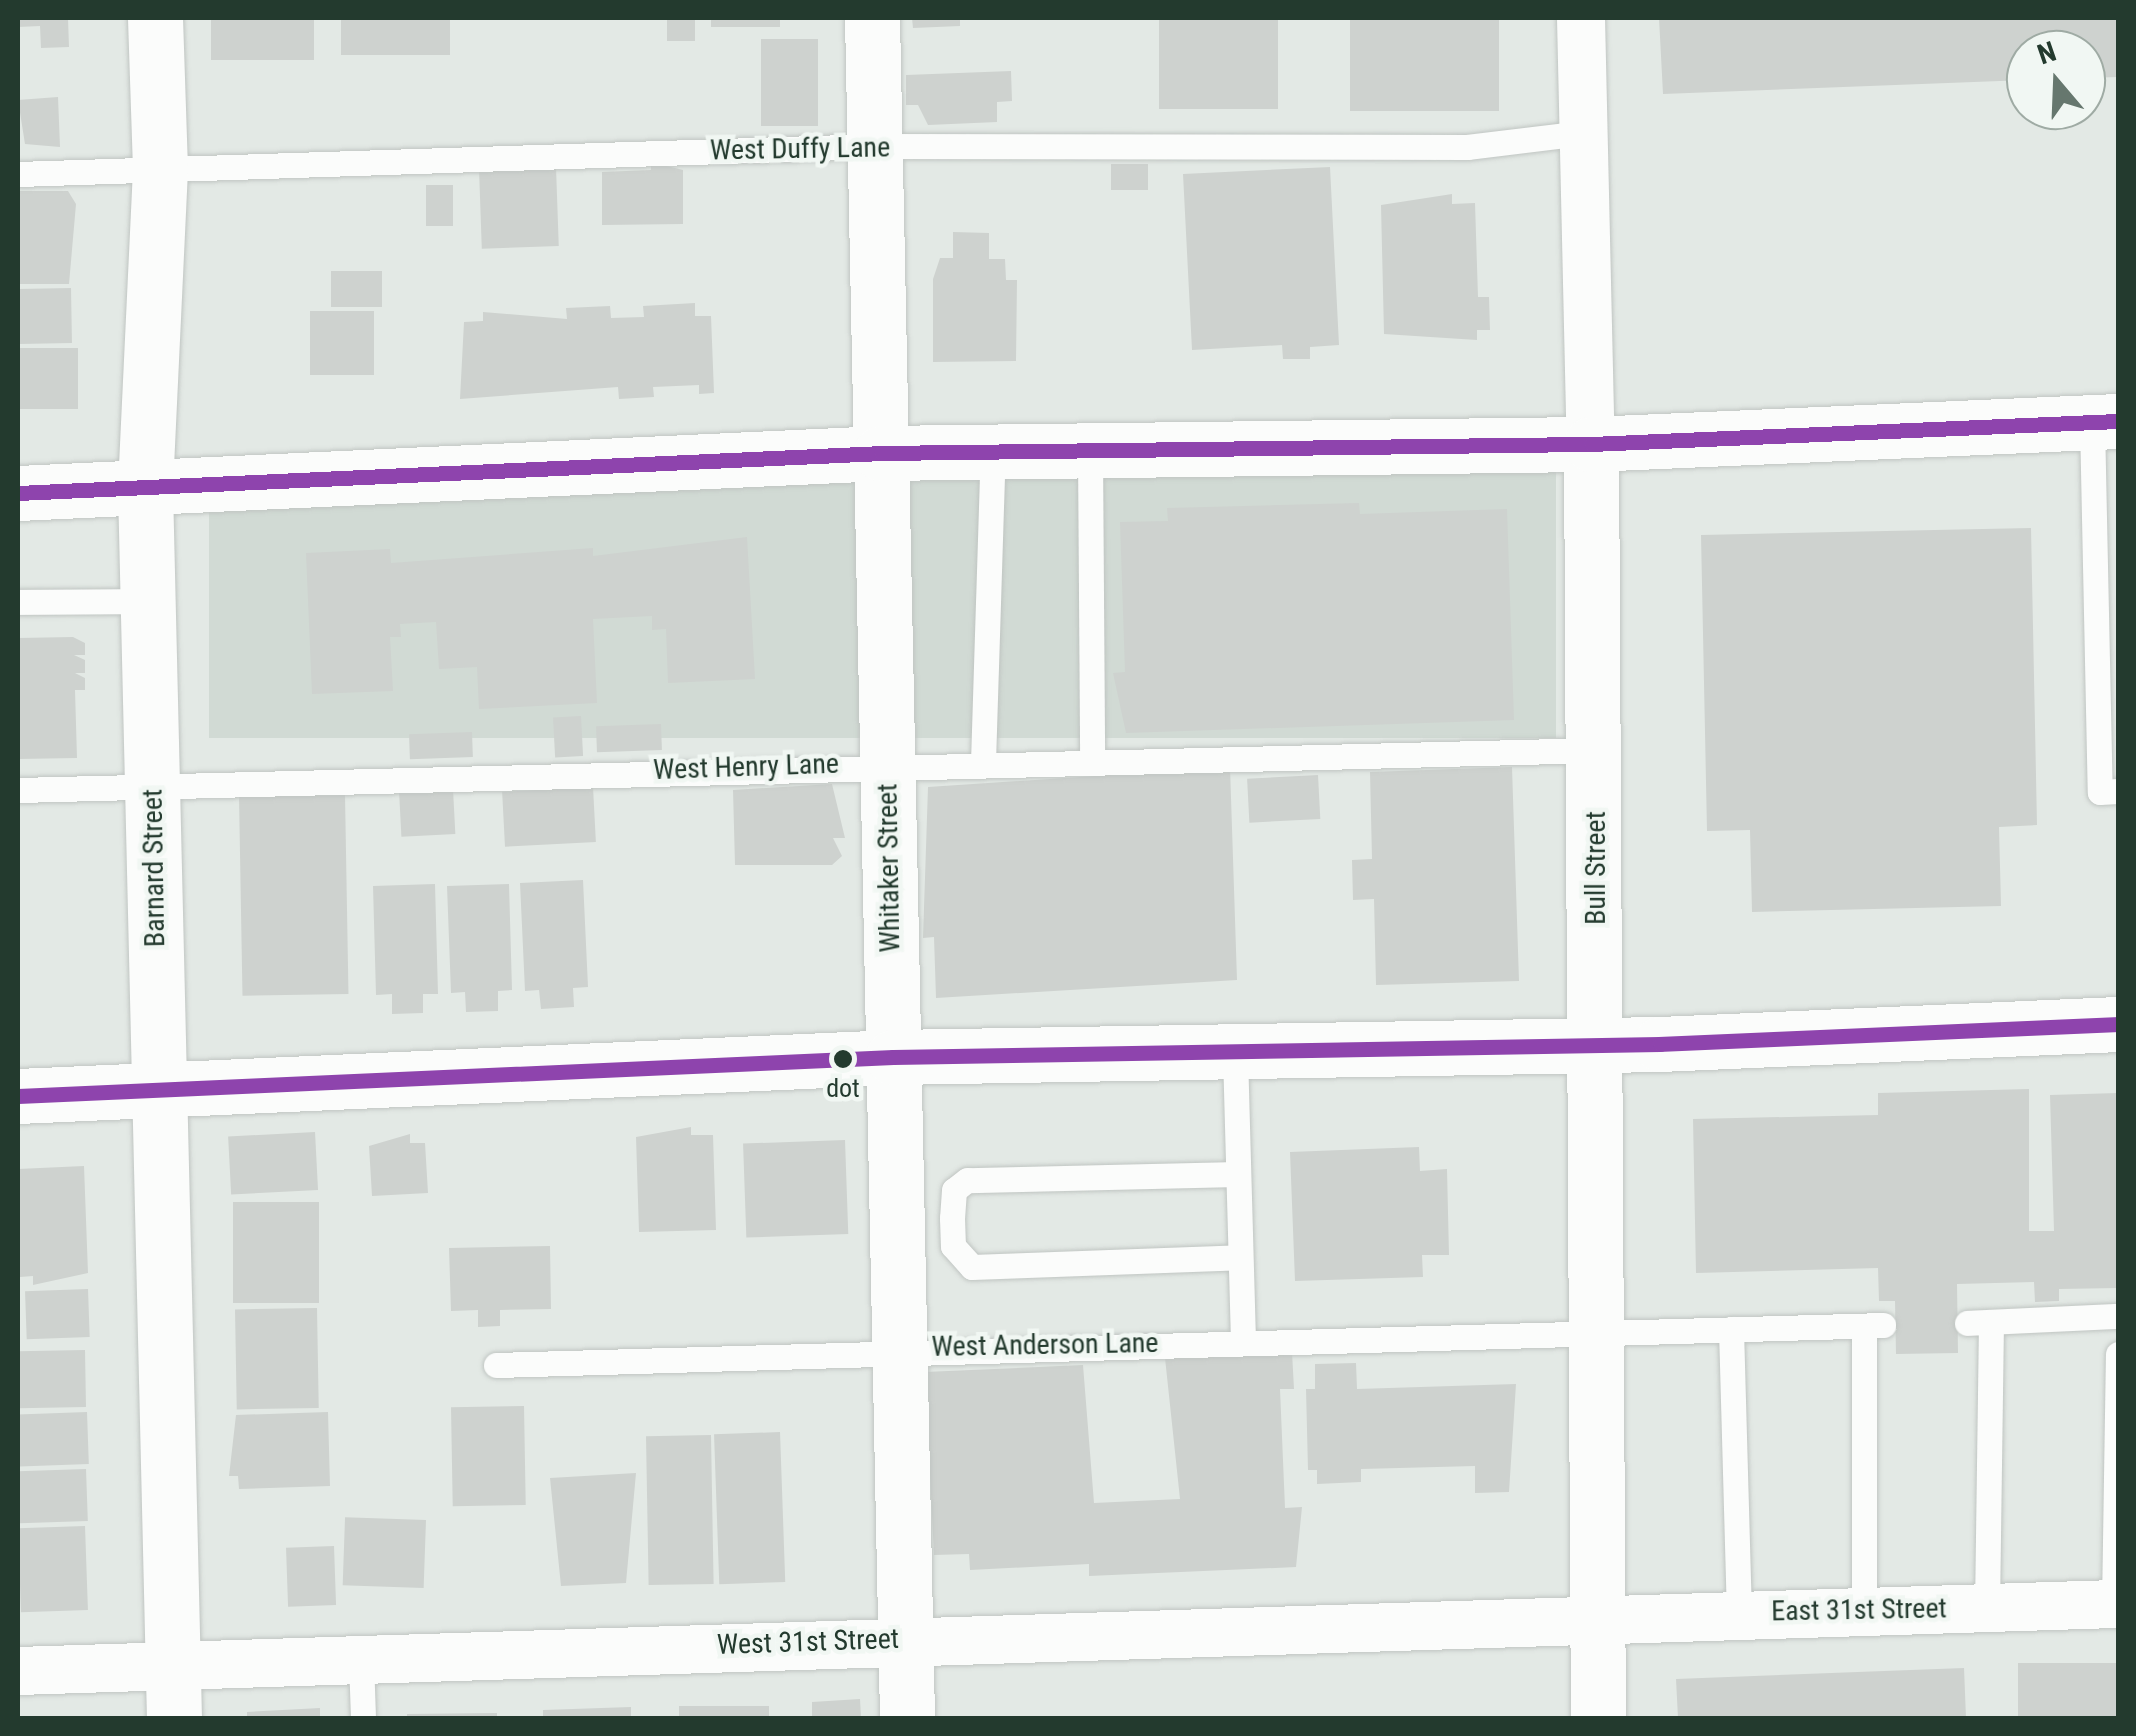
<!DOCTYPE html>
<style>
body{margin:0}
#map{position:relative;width:2136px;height:1736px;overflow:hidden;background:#e3e9e5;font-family:"Roboto Condensed",sans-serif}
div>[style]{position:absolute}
.built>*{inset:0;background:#d1dad4;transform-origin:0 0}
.building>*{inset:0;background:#ced2cf;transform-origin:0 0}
.roads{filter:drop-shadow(0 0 2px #c0c5c2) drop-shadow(0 0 2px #c0c5c2)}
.lane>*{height:25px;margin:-12.5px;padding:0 12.5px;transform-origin:12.5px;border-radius:12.5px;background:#fbfcfb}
.street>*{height:48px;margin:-24px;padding:0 24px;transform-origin:24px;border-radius:24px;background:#fbfcfb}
.secondary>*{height:55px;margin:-27.5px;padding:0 27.5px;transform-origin:27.5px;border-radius:27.5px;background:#fbfcfb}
.bus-1>*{height:15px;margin:-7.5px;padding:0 7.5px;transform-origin:7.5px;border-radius:7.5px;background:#8e44ad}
.dots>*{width:28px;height:28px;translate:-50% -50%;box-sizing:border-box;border:5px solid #f1f7f3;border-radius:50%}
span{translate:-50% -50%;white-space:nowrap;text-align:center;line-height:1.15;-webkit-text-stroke:9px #f1f7f3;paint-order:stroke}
.bus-label{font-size:26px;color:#233a2e}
.street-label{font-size:28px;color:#233a2e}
.frame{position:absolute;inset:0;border:20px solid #233a2e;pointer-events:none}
.north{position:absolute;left:2006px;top:30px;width:100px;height:100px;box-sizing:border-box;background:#f1f7f3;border:2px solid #9faba4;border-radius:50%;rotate:341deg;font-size:28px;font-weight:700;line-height:40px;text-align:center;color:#233a2e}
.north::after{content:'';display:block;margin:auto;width:35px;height:45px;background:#66776e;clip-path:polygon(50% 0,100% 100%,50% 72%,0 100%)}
</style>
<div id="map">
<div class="built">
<div style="left:1556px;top:470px;width:268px;height:1347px;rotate:90deg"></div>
</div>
<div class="building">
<div style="clip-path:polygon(18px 18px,68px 18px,69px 47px,41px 48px,40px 26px,18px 27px)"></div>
<div style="left:211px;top:18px;width:103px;height:42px"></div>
<div style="left:341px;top:18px;width:109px;height:37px"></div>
<div style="left:667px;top:18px;width:28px;height:23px"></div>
<div style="left:711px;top:18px;width:69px;height:9px"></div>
<div style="clip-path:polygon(912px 18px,960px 18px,960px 26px,913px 28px)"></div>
<div style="left:1159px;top:18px;width:119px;height:91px"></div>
<div style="left:1350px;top:18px;width:149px;height:93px"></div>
<div style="clip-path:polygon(1659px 18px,2118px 18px,2118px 77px,2086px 78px,2086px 50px,2026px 50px,2026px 80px,1663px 94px)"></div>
<div style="left:761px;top:39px;width:57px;height:87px"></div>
<div style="clip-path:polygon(1011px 71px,1012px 101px,997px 102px,997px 122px,928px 125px,918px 105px,906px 105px,906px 75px)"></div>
<div style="clip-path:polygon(58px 97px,60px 147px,25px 144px,18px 100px)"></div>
<div style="clip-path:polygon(651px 162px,683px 170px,683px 224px,602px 225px,602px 172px,651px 170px)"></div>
<div style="left:1111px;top:164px;width:37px;height:26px"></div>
<div style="left:556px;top:167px;width:79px;height:77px;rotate:88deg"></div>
<div style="clip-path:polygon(1330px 167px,1339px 345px,1310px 347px,1310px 359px,1283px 359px,1282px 345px,1192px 350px,1183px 174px)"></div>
<div style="left:426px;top:185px;width:27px;height:41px"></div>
<div style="clip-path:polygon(18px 191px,68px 191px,76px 204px,69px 284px,18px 284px)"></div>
<div style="clip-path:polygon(1452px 194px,1452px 204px,1475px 203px,1478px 297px,1489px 297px,1490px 330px,1477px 330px,1477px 340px,1384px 334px,1381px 205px)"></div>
<div style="clip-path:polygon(953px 232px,989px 233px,989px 259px,1005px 259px,1006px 280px,1017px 280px,1016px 361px,933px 362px,933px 279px,940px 258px,953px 258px)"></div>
<div style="left:331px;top:271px;width:51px;height:36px"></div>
<div style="left:71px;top:288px;width:55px;height:53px;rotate:89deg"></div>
<div style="clip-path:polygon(695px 303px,695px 316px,711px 316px,714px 393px,699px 394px,699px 385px,653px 387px,654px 397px,619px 399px,618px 387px,460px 399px,464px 322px,483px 321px,483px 312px,567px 319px,566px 308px,610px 306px,611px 318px,644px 317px,643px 306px)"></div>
<div style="left:310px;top:311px;width:64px;height:64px"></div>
<div style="left:78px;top:348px;width:61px;height:60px;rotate:90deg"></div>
<div style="clip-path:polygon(1359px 503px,1360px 514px,1507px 509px,1514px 720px,1126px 733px,1113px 673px,1125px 672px,1120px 522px,1168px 521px,1167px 508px)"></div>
<div style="clip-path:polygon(2031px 528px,2037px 825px,1999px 827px,2001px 906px,1752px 912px,1750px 830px,1707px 831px,1701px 535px)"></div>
<div style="clip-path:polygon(747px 537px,755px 679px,668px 683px,666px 629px,652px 630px,652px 616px,593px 619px,597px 703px,479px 709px,477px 667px,439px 669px,436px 622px,400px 624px,401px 637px,390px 637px,393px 691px,312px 694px,306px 553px,390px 549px,391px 563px,593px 548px,593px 556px)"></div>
<div style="clip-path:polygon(73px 637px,85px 643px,85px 655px,74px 655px,85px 660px,85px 673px,75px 673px,85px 678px,85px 690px,75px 690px,77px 758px,18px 759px,18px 638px)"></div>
<div style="left:581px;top:716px;width:40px;height:28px;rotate:87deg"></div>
<div style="left:661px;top:724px;width:26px;height:65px;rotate:88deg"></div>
<div style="left:472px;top:732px;width:25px;height:63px;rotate:88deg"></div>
<div style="clip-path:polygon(1230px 767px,1237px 980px,936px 998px,934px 937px,923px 938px,928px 787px)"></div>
<div style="clip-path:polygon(1512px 767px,1519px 981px,1376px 985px,1374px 899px,1353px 900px,1352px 860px,1372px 859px,1370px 772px)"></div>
<div style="left:1318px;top:775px;width:44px;height:71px;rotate:87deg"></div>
<div style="clip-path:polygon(832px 784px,845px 838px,833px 838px,842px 856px,832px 865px,735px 865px,733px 790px)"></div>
<div style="left:593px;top:787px;width:55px;height:91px;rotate:87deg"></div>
<div style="left:453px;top:789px;width:45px;height:54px;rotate:87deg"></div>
<div style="left:345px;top:795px;width:199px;height:106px;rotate:89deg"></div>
<div style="clip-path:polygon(583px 880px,588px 987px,573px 988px,574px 1007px,541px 1009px,539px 990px,525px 991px,520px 883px)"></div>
<div style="clip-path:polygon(435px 884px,438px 994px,423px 994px,423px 1013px,392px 1014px,392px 994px,376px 995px,373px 886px)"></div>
<div style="clip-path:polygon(509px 884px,512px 990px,498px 991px,498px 1011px,466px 1012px,465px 992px,451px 993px,447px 886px)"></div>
<div style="clip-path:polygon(2029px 1089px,2029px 1231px,2054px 1231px,2050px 1095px,2118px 1093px,2118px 1288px,2059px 1289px,2059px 1301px,2035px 1302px,2034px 1282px,1957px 1284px,1958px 1353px,1896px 1354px,1895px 1301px,1879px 1301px,1878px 1268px,1696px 1273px,1693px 1119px,1878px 1115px,1878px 1093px)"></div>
<div style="clip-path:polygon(691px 1127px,691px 1135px,713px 1135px,716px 1230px,639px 1232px,636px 1137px)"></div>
<div style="left:315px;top:1132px;width:58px;height:87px;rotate:87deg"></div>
<div style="clip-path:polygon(410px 1134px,410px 1143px,425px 1143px,428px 1193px,372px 1196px,369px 1146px)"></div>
<div style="left:845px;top:1140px;width:94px;height:102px;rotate:88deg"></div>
<div style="clip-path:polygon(1419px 1147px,1420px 1171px,1447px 1169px,1449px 1255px,1422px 1255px,1423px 1277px,1295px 1281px,1290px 1152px)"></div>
<div style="clip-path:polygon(84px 1166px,88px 1273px,33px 1285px,33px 1276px,20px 1277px,18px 1169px)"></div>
<div style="left:233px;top:1202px;width:86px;height:101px"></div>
<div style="clip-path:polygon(550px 1246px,551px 1309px,500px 1310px,500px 1326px,478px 1327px,478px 1310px,451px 1311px,449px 1248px)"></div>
<div style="left:88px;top:1289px;width:48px;height:63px;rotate:88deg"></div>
<div style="left:317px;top:1308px;width:100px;height:82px;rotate:89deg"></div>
<div style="left:85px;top:1350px;width:57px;height:67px;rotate:89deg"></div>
<div style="clip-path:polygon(1292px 1352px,1294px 1389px,1280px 1389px,1285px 1508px,1302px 1507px,1296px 1567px,1089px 1576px,1089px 1564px,970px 1570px,969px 1554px,934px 1555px,925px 1372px,1083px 1365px,1094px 1503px,1180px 1499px,1165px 1358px)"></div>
<div style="clip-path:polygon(1356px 1363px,1357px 1389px,1516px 1384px,1509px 1492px,1475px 1493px,1475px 1466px,1361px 1469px,1361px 1482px,1317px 1484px,1317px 1470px,1308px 1470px,1306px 1389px,1315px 1389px,1315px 1364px)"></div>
<div style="left:524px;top:1406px;width:99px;height:73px;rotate:89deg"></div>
<div style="left:87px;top:1412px;width:52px;height:69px;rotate:88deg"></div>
<div style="clip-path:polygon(328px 1412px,330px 1486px,239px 1489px,238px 1476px,229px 1476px,236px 1415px)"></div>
<div style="left:780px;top:1432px;width:150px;height:66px;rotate:88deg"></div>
<div style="left:711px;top:1435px;width:149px;height:65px;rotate:89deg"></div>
<div style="left:86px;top:1469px;width:52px;height:68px;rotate:88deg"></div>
<div style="clip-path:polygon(636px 1473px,626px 1583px,561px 1586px,550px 1478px)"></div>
<div style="left:426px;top:1520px;width:68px;height:81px;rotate:92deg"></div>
<div style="left:85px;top:1526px;width:84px;height:67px;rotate:88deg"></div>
<div style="left:334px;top:1546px;width:59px;height:48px;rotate:88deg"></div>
<div style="left:2118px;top:1663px;width:55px;height:100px;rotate:90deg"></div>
<div style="clip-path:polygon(1964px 1668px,1966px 1718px,1678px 1718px,1676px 1679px)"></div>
<div style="clip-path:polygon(860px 1699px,861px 1718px,812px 1718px,812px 1702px)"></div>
<div style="left:769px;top:1706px;width:12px;height:90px;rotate:90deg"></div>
<div style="clip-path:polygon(631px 1707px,631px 1718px,543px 1718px,543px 1710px)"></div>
<div style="clip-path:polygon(320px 1708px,320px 1718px,247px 1718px,247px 1712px)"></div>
<div style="clip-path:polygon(497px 1713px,497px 1718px,407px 1718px,407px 1714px)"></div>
</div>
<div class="roads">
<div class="lane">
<div style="left:18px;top:174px;width:856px;rotate:-1.87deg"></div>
<div style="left:874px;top:146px;width:593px;rotate:0.1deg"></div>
<div style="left:1467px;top:147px;width:117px;rotate:-6.9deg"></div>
<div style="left:2092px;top:422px;width:370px;rotate:88.8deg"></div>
<div style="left:2100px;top:792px;width:18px;rotate:-3deg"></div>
<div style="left:1090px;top:451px;width:309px;rotate:89.6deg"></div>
<div style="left:18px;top:602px;width:130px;rotate:-0.4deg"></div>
<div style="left:983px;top:762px;width:310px;rotate:-88.2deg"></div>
<div style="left:18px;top:790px;width:1578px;rotate:-1.45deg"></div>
<div style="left:1235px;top:1054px;width:286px;rotate:88.4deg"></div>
<div style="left:1238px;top:1174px;width:271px;rotate:178.7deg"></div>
<div style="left:967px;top:1180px;width:16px;rotate:142deg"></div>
<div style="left:954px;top:1190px;width:28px;rotate:94deg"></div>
<div style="left:952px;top:1218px;width:28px;rotate:88deg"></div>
<div style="left:953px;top:1246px;width:28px;rotate:48deg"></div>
<div style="left:972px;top:1267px;width:268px;rotate:-2.1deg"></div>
<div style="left:1967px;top:1323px;width:151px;rotate:-2.7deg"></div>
<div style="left:1731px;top:1329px;width:283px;rotate:88.4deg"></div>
<div style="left:496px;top:1365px;width:1388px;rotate:-1.65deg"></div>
<div style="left:2114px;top:1605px;width:251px;rotate:-89.1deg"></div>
<div style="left:1987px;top:1608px;width:286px;rotate:-89.2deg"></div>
<div style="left:1864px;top:1609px;width:283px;rotate:-90deg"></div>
<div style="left:361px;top:1660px;width:58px;rotate:88deg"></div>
</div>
<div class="street">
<div style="left:1581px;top:18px;width:426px;rotate:88.7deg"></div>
<div style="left:18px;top:1671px;width:2101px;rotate:-1.83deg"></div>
</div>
<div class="secondary">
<div style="left:155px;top:18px;width:151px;rotate:88.1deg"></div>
<div style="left:160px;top:169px;width:319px;rotate:92.7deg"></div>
<div style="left:145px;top:488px;width:1230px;rotate:88.65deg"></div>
<div style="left:872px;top:18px;width:1700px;rotate:88.82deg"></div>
<div style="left:1591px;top:444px;width:1274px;rotate:89.69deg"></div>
<div style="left:18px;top:493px;width:864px;rotate:-2.65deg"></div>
<div style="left:881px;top:453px;width:710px;rotate:-0.73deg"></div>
<div style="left:1591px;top:444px;width:528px;rotate:-2.5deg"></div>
<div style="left:18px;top:1096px;width:876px;rotate:-2.55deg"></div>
<div style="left:893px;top:1057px;width:767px;rotate:-0.97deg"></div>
<div style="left:1660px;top:1044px;width:458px;rotate:-2.5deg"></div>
</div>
</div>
<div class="bus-1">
<div style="left:18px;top:493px;width:864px;rotate:-2.65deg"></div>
<div style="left:881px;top:453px;width:710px;rotate:-0.73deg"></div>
<div style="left:1591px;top:444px;width:528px;rotate:-2.5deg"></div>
<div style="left:18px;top:1096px;width:876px;rotate:-2.55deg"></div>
<div style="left:893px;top:1057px;width:767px;rotate:-0.97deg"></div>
<div style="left:1660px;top:1044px;width:458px;rotate:-2.5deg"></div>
</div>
<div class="dots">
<div style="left:843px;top:1059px;background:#233a2e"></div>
</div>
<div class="bus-label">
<span style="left:843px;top:1089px">dot</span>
</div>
<div class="street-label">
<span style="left:800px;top:149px;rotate:-1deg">West Duffy Lane</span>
<span style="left:746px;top:767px;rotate:-2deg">West Henry Lane</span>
<span style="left:154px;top:868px;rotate:-91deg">Barnard Street</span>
<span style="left:889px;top:868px;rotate:-91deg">Whitaker Street</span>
<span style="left:1596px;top:868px;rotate:-90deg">Bull Street</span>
<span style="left:1045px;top:1345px;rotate:-1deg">West Anderson Lane</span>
<span style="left:1859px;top:1610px;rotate:-1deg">East 31st Street</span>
<span style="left:808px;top:1642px;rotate:-2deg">West 31st Street</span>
</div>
<div class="frame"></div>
<div class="north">N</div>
</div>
